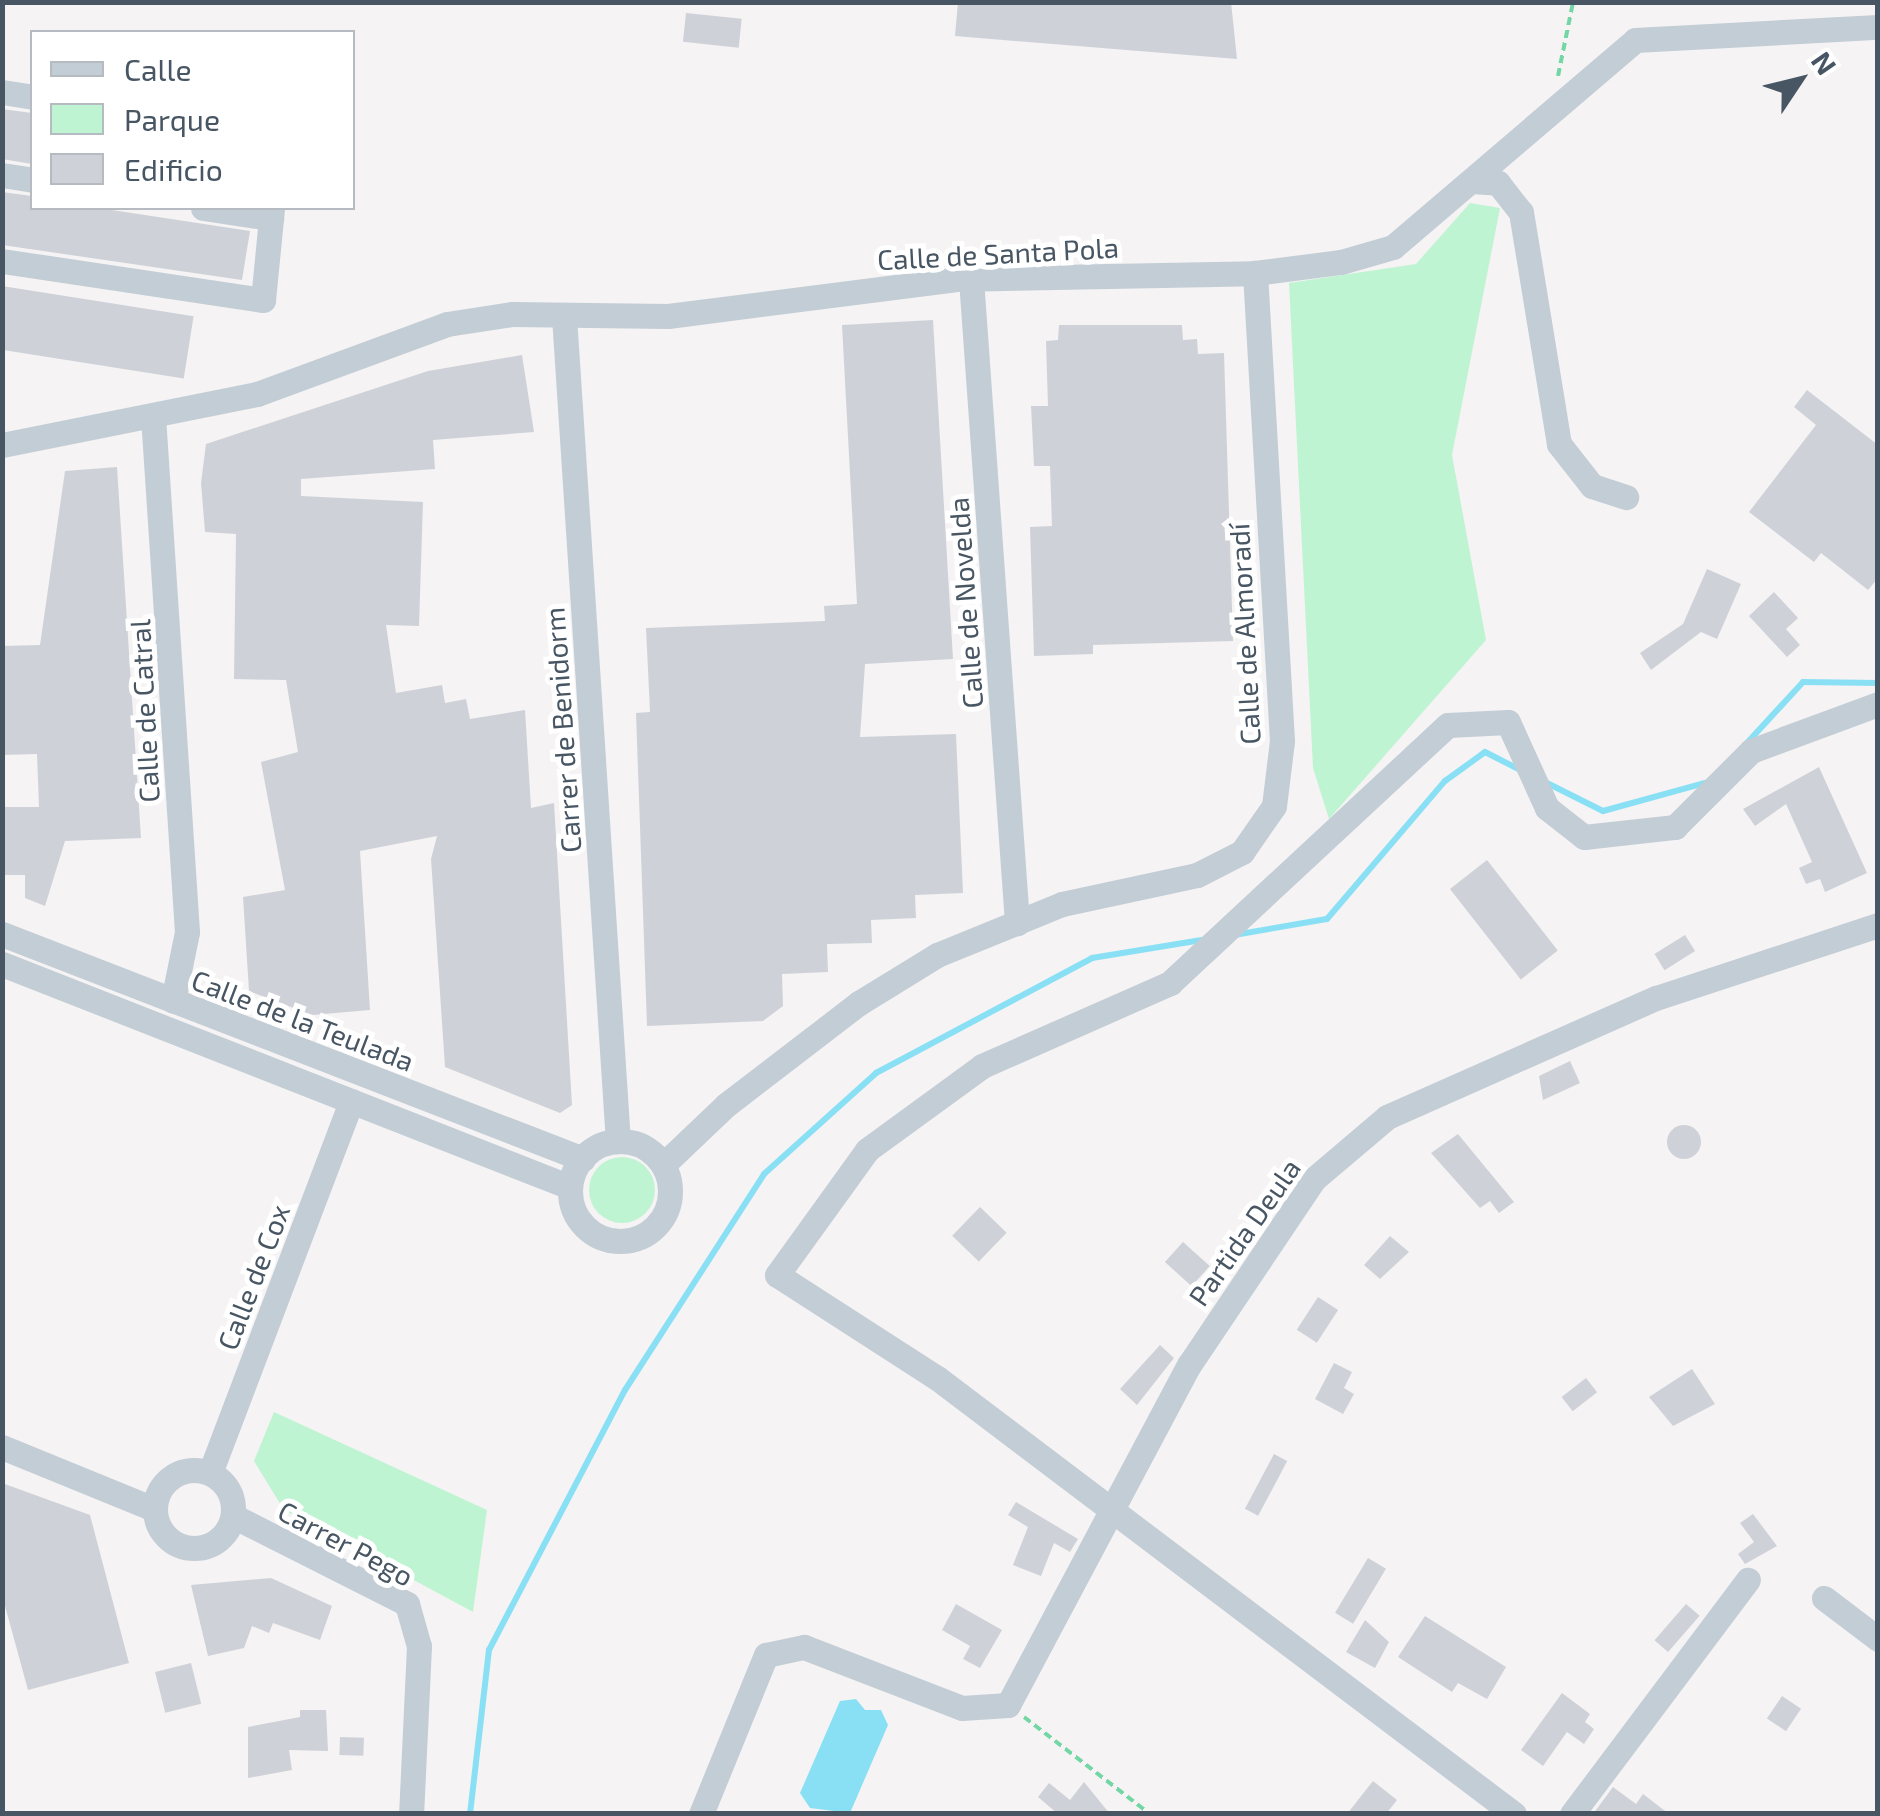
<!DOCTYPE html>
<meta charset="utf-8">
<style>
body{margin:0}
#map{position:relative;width:1880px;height:1816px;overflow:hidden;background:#f5f3f3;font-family:"Exo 2",sans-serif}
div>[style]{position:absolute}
.green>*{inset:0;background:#bff4d3}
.round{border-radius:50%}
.water>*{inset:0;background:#89e0f5}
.stream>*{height:6px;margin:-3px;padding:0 3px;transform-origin:3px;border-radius:3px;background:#89e0f5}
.building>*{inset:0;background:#ced2d8;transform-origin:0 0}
.path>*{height:4px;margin-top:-2px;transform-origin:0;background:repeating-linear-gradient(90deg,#73d7a5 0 8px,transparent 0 13px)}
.minor>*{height:25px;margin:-12.5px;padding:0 12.5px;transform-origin:12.5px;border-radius:12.5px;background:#c3cdd5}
.minor>.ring{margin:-12.5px;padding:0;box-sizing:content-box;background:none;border:25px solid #c3cdd5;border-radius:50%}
span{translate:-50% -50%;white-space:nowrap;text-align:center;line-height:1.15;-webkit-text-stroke:10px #fff;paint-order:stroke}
.street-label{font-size:28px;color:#485663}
.frame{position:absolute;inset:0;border:5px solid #485663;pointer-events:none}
.legend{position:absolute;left:30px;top:30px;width:325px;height:180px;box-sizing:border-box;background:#fff;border:2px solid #b6bbc1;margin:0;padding:12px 18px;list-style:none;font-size:30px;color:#485663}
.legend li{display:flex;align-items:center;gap:20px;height:50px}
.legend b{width:50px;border:2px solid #b6bbc1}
.north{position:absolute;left:1750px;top:30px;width:100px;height:100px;-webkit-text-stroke:8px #fff;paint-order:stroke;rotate:55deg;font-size:28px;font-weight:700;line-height:40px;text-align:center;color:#485663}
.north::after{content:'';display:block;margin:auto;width:35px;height:45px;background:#485663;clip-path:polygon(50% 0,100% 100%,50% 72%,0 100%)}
</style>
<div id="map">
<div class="green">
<div style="clip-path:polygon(1470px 203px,1500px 208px,1452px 455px,1486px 640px,1329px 819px,1313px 768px,1289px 283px,1416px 264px)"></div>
<div class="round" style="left:589px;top:1157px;width:66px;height:66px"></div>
<div style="clip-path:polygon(274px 1412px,487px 1510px,473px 1612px,284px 1510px,254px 1461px)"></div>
</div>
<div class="water">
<div style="clip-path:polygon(856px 1699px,865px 1710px,881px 1710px,888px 1725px,850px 1813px,810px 1808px,800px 1793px,840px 1701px)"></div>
</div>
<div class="stream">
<div style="left:1746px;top:744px;width:84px;rotate:-47.4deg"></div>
<div style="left:1803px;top:682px;width:75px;rotate:0.8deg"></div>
<div style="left:1543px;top:781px;width:67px;rotate:26.6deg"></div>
<div style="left:1603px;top:811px;width:106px;rotate:-15.4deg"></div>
<div style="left:1234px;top:935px;width:94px;rotate:-9.8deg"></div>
<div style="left:1327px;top:919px;width:182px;rotate:-49.5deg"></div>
<div style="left:1445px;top:781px;width:49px;rotate:-35.9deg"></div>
<div style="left:1485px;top:752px;width:37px;rotate:27deg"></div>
<div style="left:470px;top:1814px;width:165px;rotate:-83.4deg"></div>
<div style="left:489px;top:1650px;width:293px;rotate:-62.4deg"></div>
<div style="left:625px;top:1390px;width:257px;rotate:-57.2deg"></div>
<div style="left:764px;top:1174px;width:151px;rotate:-42deg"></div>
<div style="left:876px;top:1073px;width:245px;rotate:-28deg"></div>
<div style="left:1092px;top:958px;width:111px;rotate:-9.3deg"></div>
</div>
<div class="building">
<div style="clip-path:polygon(958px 2px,1231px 2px,1237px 59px,955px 36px)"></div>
<div style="left:686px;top:13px;width:56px;height:29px;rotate:6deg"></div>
<div style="clip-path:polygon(2px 109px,32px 113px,32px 164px,2px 159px)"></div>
<div style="clip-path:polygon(2px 192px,32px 196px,32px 208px,99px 208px,250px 231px,242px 280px,2px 245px)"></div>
<div style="left:2px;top:286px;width:194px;height:63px;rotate:9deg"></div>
<div style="clip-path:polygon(933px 320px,953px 659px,865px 664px,860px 737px,956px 734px,963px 893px,915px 895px,916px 918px,871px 920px,872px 943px,827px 944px,828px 972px,782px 974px,783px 1006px,763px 1021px,647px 1026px,636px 713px,650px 712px,646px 628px,825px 621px,824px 606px,857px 604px,842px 325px)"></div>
<div style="clip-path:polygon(1059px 325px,1182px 325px,1183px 340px,1197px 339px,1198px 354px,1224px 353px,1233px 641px,1093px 645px,1093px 654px,1034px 656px,1030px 527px,1052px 526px,1050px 466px,1034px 466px,1031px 406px,1048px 406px,1046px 341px,1058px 340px)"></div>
<div style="clip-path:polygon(522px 355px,534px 432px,433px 440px,435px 469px,301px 479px,301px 496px,423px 502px,419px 626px,386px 625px,396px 693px,442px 685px,445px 703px,466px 699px,470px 719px,525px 710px,531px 808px,554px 803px,572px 1105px,560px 1113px,445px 1067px,431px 859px,437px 836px,360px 851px,370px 1010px,312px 1015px,249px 991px,243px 897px,285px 890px,261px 762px,298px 752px,286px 680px,234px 679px,236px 534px,205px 532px,201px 483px,206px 444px,428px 371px)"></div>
<div style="clip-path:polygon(1807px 390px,1878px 445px,1878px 578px,1868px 590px,1821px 553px,1814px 562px,1749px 512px,1816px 425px,1794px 407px)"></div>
<div style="clip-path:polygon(117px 467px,141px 838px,65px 841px,45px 906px,25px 898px,25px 875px,2px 875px,2px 807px,39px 807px,37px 754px,2px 755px,2px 646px,40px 645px,65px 471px)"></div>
<div style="clip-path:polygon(1707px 569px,1741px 584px,1717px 639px,1701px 632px,1651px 670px,1640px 653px,1683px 624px)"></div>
<div style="clip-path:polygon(1774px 592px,1798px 618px,1786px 629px,1800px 645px,1787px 657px,1749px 616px)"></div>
<div style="clip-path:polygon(1819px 767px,1867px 873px,1825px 892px,1820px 879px,1806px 884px,1799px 868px,1812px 862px,1786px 804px,1755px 826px,1743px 809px)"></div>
<div style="left:1487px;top:860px;width:115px;height:47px;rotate:52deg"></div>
<div style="left:1685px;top:935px;width:19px;height:36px;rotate:58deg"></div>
<div style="clip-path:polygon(1570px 1061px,1580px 1083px,1543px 1100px,1539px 1076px)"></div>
<div class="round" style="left:1667px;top:1125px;width:34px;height:34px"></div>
<div style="clip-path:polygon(1458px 1134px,1514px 1202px,1499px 1213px,1490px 1201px,1480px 1208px,1431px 1153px)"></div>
<div style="left:980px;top:1207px;width:37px;height:40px;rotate:44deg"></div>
<div style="clip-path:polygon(1390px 1236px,1409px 1252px,1380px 1279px,1364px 1265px)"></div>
<div style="left:1183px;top:1242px;width:36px;height:27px;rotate:42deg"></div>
<div style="left:1318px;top:1297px;width:24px;height:39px;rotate:33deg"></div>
<div style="clip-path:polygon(1160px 1345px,1174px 1358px,1137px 1405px,1120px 1389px)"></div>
<div style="clip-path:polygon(1334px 1363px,1352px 1372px,1344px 1388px,1354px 1394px,1343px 1414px,1315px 1399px)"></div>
<div style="clip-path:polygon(1692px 1369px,1715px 1404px,1673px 1426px,1649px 1397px)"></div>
<div style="left:1586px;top:1378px;width:18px;height:31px;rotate:52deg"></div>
<div style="left:1274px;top:1454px;width:15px;height:62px;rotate:28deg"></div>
<div style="clip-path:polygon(2px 1483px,90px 1515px,129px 1663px,28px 1690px,2px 1595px)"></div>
<div style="clip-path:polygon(1016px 1502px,1078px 1539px,1070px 1552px,1054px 1543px,1041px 1576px,1013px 1565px,1028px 1527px,1008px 1515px)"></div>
<div style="clip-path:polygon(1753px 1514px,1777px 1546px,1745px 1564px,1738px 1554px,1754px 1542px,1740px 1523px)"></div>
<div style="left:1368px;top:1558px;width:21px;height:64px;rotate:31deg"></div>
<div style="clip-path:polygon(271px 1578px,332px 1606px,320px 1640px,273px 1623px,269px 1633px,252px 1626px,244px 1648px,208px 1656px,191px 1585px)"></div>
<div style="clip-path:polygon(956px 1604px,1002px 1630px,980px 1668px,963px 1659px,970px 1646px,942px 1630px)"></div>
<div style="left:1686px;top:1604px;width:18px;height:48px;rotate:41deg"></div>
<div style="clip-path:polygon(1425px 1616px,1506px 1667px,1487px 1699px,1458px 1683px,1452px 1692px,1398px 1657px)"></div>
<div style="clip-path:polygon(1365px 1620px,1389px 1642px,1375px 1668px,1346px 1652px)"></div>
<div style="left:191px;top:1663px;width:42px;height:37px;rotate:76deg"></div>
<div style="clip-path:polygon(1562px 1693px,1590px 1714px,1585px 1722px,1594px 1729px,1584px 1744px,1567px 1732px,1543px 1766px,1521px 1750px)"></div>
<div style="left:1782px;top:1696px;width:23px;height:27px;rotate:34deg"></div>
<div style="clip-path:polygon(300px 1710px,326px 1710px,328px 1751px,289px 1750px,292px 1770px,248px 1778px,248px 1727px,300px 1717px)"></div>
<div style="left:340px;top:1737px;width:24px;height:18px;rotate:2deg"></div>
<div style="clip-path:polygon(1373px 1781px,1397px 1800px,1386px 1814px,1347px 1814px)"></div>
<div style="clip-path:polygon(1084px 1782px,1110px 1814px,1058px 1814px,1038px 1797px,1049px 1783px,1070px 1800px)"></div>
<div style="clip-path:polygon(1613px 1787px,1636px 1804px,1643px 1794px,1669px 1814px,1593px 1814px)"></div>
</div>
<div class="path">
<div style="left:1558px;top:76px;width:76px;rotate:-78.5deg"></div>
<div style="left:1024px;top:1717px;width:159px;rotate:37.6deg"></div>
</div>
<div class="minor">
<div style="left:2px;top:92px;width:30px;rotate:9deg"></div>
<div style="left:2px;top:175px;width:30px;rotate:9deg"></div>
<div style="left:1472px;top:181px;width:26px;rotate:4deg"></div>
<div style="left:1498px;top:183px;width:37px;rotate:52deg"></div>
<div style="left:1521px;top:212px;width:235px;rotate:80.7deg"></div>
<div style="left:1559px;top:444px;width:53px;rotate:51.8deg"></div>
<div style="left:1592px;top:486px;width:36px;rotate:18deg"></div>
<div style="left:203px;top:208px;width:69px;rotate:8.4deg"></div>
<div style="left:2px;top:261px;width:264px;rotate:8.5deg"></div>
<div style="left:263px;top:300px;width:92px;rotate:-84.4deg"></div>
<div style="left:971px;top:279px;width:646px;rotate:85.91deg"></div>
<div style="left:564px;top:316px;width:827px;rotate:86.26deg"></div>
<div style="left:153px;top:416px;width:517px;rotate:86.23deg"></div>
<div style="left:187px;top:932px;width:70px;rotate:101.5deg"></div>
<div style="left:2px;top:445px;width:260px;rotate:-11.3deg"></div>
<div style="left:257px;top:394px;width:202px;rotate:-20.2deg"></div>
<div style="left:447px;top:324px;width:66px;rotate:-8.7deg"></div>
<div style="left:512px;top:314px;width:156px;rotate:0.7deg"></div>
<div style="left:668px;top:316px;width:289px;rotate:-7.3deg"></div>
<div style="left:955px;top:279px;width:300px;rotate:-1.1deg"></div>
<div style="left:1255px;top:273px;width:87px;rotate:-7.3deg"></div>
<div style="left:1341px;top:262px;width:54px;rotate:-16.1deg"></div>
<div style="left:1393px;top:247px;width:318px;rotate:-40.5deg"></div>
<div style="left:1635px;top:40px;width:243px;rotate:-3.1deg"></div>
<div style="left:2px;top:934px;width:623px;rotate:21.17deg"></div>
<div style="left:2px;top:964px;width:610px;rotate:21.44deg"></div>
<div class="ring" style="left:570px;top:1141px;width:75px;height:75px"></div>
<div style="left:663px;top:1165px;width:87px;rotate:-43.6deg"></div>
<div style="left:726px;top:1105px;width:168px;rotate:-37.5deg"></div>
<div style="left:859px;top:1003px;width:92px;rotate:-31.6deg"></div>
<div style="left:937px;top:955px;width:135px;rotate:-22.2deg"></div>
<div style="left:1062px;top:904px;width:138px;rotate:-12.1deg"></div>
<div style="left:1197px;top:875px;width:51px;rotate:-27.1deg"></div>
<div style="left:1242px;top:852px;width:56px;rotate:-55.2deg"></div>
<div style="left:1274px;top:806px;width:65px;rotate:-83deg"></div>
<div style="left:1282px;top:741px;width:469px;rotate:-93.3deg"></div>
<div style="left:2px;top:1447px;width:164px;rotate:22.2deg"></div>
<div class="ring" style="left:155px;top:1470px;width:53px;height:53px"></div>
<div style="left:210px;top:1473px;width:398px;rotate:-69.2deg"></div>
<div style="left:233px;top:1516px;width:195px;rotate:26.8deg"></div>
<div style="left:407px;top:1604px;width:44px;rotate:74.1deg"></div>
<div style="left:419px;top:1646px;width:168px;rotate:92.7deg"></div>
<div style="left:1824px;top:1598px;width:68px;rotate:37.2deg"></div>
<div style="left:701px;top:1814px;width:172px;rotate:-67.8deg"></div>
<div style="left:766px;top:1655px;width:39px;rotate:-12deg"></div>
<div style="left:804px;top:1647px;width:169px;rotate:21.1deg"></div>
<div style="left:962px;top:1708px;width:46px;rotate:-3.7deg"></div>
<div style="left:1008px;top:1705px;width:385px;rotate:-62deg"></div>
<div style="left:1189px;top:1365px;width:224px;rotate:-56.1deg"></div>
<div style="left:1314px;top:1179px;width:96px;rotate:-40.3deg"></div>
<div style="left:1387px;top:1117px;width:294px;rotate:-23.9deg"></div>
<div style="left:1656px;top:998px;width:234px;rotate:-18.2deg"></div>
<div style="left:1514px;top:1814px;width:723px;rotate:-142.92deg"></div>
<div style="left:937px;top:1378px;width:190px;rotate:-147.2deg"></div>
<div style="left:777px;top:1275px;width:154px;rotate:-54.2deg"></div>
<div style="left:867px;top:1150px;width:142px;rotate:-36.1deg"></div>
<div style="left:982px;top:1066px;width:206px;rotate:-23.8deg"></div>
<div style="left:1170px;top:983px;width:379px;rotate:-42.9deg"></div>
<div style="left:1448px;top:725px;width:60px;rotate:-2.9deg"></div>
<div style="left:1508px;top:722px;width:94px;rotate:65.6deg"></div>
<div style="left:1547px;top:808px;width:47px;rotate:38.1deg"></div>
<div style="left:1584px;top:837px;width:92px;rotate:-6.3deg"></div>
<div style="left:1675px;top:827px;width:107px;rotate:-45deg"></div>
<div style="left:1751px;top:751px;width:135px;rotate:-20.3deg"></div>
<div style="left:1572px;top:1814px;width:293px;rotate:-53.1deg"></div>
</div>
<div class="street-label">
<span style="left:998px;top:253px;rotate:-3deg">Calle de Santa Pola</span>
<span style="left:965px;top:603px;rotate:-94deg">Calle de Novelda</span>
<span style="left:1244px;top:634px;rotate:-93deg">Calle de Almoradí</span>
<span style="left:144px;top:711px;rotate:-93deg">Calle de Catral</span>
<span style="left:562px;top:730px;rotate:-94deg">Carrer de Benidorm</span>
<span style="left:303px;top:1020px;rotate:21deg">Calle de la Teulada</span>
<span style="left:1244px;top:1232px;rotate:-55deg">Partida Deula</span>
<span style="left:253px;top:1277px;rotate:-69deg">Calle de Cox</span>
<span style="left:346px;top:1543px;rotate:28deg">Carrer Pego</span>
</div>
<div class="frame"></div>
<ul class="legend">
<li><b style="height:12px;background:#c3cdd5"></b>Calle</li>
<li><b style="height:28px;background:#bff4d3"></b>Parque</li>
<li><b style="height:28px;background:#ced2d8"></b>Edificio</li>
</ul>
<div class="north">N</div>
</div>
